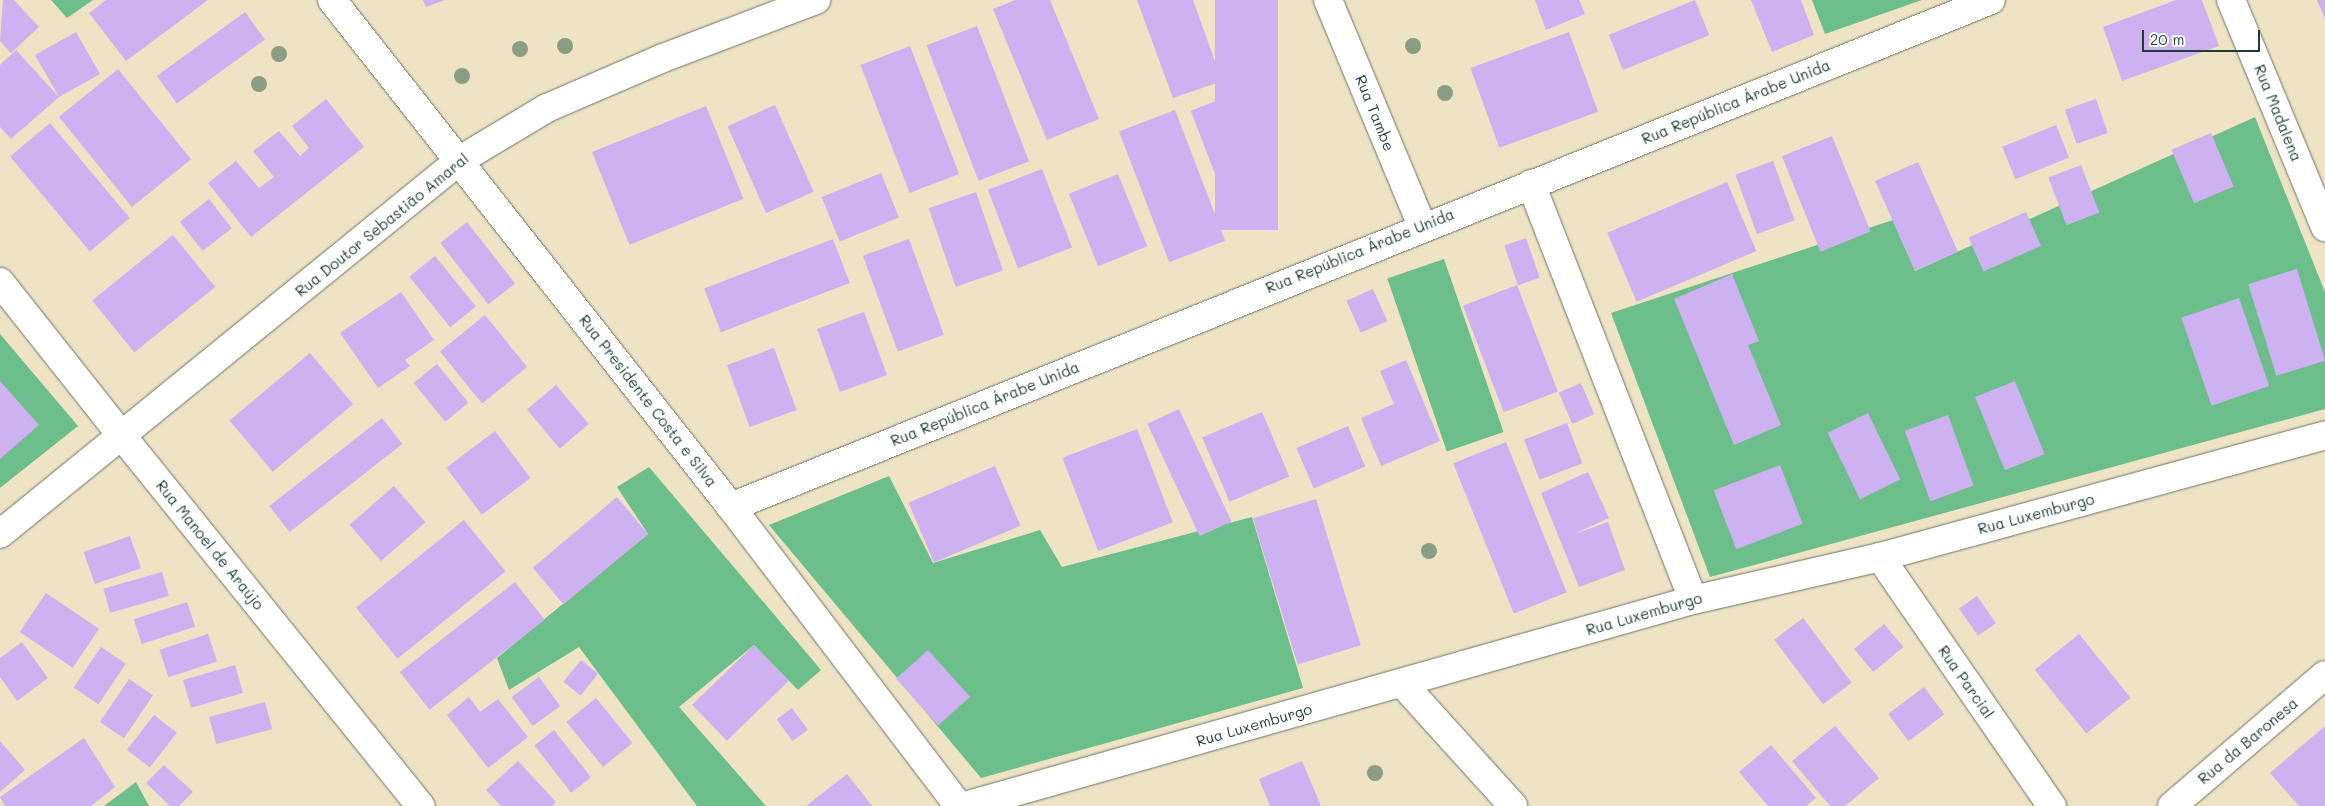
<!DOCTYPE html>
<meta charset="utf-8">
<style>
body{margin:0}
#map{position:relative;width:2325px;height:806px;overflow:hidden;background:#efe3c5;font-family:Mali,sans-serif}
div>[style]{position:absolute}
.forest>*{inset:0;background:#6cbe8a;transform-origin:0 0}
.building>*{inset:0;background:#cdb1f1;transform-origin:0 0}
.roads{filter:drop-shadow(0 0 1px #687767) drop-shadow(0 0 1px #687767)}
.street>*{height:28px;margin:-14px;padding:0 14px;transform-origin:14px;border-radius:14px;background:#fff}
.secondary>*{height:28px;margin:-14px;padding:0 14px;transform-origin:14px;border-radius:14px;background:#fff}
.trees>*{width:16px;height:16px;margin:-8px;border-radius:50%;background:#8b9e85}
span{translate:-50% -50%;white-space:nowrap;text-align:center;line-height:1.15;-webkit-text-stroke:4.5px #fff;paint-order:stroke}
.street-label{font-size:15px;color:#1f3d34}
.scale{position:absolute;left:2142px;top:30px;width:118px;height:22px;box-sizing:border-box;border:2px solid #1f3d34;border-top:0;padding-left:6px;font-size:15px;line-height:18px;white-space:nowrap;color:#1f3d34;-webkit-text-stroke:4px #fff;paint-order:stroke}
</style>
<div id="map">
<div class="forest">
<div style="clip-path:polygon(51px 0,93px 0,67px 18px)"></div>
<div style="clip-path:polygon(1812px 0,1922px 0,1825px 34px)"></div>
<div style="clip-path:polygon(2255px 117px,2325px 292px,2325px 409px,1710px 577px,1611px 313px,1893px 220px,1915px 271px)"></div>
<div style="left:1444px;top:259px;width:183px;height:60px;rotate:71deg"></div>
<div style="clip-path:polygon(0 334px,78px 426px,0 488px)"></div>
<div style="clip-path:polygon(649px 467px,821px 670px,798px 690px,754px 645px,679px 707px,766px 806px,697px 806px,579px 647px,509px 690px,497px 658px,648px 534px,617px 487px)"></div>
<div style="clip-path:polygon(889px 476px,933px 563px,1040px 530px,1062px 567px,1252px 517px,1303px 688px,981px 778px,769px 525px)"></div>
<div style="clip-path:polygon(136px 782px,149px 806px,104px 806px)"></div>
</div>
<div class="building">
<div style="clip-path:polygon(3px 0,14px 0,39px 27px,11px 53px,0 41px)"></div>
<div style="clip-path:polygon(106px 0,208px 0,126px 61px,89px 13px)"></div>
<div style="clip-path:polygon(423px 0,445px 0,426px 7px)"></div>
<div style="clip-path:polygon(1015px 0,1050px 0,1099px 119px,1047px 140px,993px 9px)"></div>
<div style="clip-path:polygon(1137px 0,1193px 0,1222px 81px,1173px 98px)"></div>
<div style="left:1215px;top:0;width:63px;height:230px"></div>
<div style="clip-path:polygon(1535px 0,1579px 0,1585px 14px,1546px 30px)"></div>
<div style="left:1695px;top:0;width:38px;height:93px;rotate:68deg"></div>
<div style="clip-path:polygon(1751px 0,1801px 0,1814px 35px,1772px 52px)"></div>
<div style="clip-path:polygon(2176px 0,2202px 0,2219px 46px,2122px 81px,2103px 27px)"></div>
<div style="clip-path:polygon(2317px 0,2325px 0,2325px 19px)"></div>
<div style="left:245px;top:12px;width:34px;height:109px;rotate:54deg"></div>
<div style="left:977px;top:26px;width:145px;height:54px;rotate:69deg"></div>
<div style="clip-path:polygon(76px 32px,100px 74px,59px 97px,11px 139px,0 127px,0 65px,16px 50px,59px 97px,35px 55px)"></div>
<div style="left:1569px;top:32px;width:85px;height:105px;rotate:70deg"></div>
<div style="left:910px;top:46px;width:137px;height:53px;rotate:69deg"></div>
<div style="left:118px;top:69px;width:116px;height:76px;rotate:51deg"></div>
<div style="left:1229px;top:96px;width:85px;height:41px;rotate:69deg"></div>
<div style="clip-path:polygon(326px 99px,364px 147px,251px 237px,208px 183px,236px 161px,259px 188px,274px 177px,253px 151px,279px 131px,300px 156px,309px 148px,292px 126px)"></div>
<div style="left:2096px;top:99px;width:36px;height:33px;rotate:71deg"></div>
<div style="left:775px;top:105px;width:95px;height:52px;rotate:66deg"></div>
<div style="left:706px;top:106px;width:100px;height:123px;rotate:68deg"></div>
<div style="left:1175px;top:110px;width:140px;height:60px;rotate:69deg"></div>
<div style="left:50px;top:123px;width:124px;height:52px;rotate:50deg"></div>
<div style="left:2056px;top:125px;width:35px;height:58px;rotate:68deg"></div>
<div style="left:2211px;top:133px;width:58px;height:43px;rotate:67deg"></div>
<div style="left:1832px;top:136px;width:103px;height:54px;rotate:68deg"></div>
<div style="left:1773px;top:161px;width:63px;height:40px;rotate:70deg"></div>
<div style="left:1918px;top:162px;width:98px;height:47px;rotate:66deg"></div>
<div style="left:2081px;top:165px;width:51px;height:35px;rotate:69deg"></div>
<div style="left:1042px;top:169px;width:84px;height:58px;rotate:69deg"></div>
<div style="left:881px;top:173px;width:48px;height:64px;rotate:68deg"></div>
<div style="left:1118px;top:174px;width:78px;height:53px;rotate:68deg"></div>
<div style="left:1727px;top:182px;width:75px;height:130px;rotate:67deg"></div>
<div style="left:976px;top:192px;width:83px;height:50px;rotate:71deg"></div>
<div style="left:209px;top:199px;width:37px;height:37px;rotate:52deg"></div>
<div style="left:2026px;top:212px;width:37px;height:63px;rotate:66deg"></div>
<div style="left:467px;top:222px;width:78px;height:34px;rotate:52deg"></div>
<div style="left:173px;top:235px;width:67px;height:104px;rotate:51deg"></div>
<div style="left:1526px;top:238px;width:42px;height:23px;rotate:71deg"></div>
<div style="left:833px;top:239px;width:47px;height:138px;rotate:69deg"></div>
<div style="left:909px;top:239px;width:102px;height:49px;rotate:70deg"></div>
<div style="left:435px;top:256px;width:65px;height:33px;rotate:51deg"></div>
<div style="left:2297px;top:269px;width:96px;height:51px;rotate:73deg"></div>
<div style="clip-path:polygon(1732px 274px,1759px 341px,1748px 345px,1781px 425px,1734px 445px,1674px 299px)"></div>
<div style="left:1517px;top:285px;width:114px;height:58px;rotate:69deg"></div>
<div style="left:1373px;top:289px;width:35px;height:29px;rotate:66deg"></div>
<div style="clip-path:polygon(401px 292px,434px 340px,405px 360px,410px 366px,378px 388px,340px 333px)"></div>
<div style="left:2239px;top:298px;width:93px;height:61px;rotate:71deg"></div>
<div style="left:864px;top:312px;width:67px;height:50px;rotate:70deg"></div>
<div style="left:485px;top:315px;width:67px;height:58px;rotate:51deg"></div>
<div style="left:774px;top:348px;width:66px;height:50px;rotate:70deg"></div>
<div style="left:310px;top:353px;width:67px;height:105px;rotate:50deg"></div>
<div style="clip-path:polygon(1406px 360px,1440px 441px,1381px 466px,1361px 418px,1394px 404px,1380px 371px)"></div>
<div style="left:437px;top:364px;width:50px;height:30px;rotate:51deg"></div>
<div style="clip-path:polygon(0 381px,39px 425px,0 459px)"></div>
<div style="left:2015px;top:381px;width:79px;height:43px;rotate:68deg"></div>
<div style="left:1581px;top:383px;width:34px;height:24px;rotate:67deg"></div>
<div style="left:556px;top:385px;width:51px;height:38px;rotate:50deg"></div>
<div style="left:1179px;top:409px;width:124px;height:35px;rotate:65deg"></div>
<div style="left:1262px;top:412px;width:70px;height:65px;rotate:67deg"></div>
<div style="left:1868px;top:413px;width:74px;height:45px;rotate:64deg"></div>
<div style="left:1948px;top:415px;width:75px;height:46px;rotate:70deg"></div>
<div style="left:382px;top:418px;width:33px;height:143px;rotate:52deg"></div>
<div style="left:1567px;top:423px;width:43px;height:46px;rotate:69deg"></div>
<div style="left:1348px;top:426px;width:44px;height:56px;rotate:67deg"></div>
<div style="left:1137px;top:429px;width:100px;height:80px;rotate:69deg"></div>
<div style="left:495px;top:431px;width:59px;height:61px;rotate:53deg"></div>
<div style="left:1506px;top:442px;width:162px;height:57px;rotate:68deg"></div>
<div style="left:1780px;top:465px;width:63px;height:71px;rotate:69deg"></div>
<div style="left:995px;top:466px;width:65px;height:94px;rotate:67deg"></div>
<div style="clip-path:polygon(1588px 472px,1609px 518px,1574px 534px,1608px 522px,1625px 570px,1579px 587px,1541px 493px)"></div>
<div style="left:394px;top:486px;width:48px;height:59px;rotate:49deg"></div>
<div style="left:617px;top:497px;width:48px;height:110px;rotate:50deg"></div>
<div style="left:1316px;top:499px;width:153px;height:66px;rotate:73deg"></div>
<div style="left:464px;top:520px;width:66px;height:139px;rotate:51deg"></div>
<div style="left:130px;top:536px;width:34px;height:49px;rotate:71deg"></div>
<div style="left:162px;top:572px;width:25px;height:61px;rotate:74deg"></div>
<div style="left:515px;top:582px;width:48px;height:146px;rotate:52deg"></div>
<div style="left:46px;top:593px;width:64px;height:47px;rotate:34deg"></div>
<div style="left:1977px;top:596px;width:33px;height:22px;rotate:55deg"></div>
<div style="left:187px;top:602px;width:26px;height:56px;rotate:72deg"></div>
<div style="left:1803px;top:618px;width:81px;height:36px;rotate:53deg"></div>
<div style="left:1884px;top:624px;width:30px;height:39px;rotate:50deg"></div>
<div style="left:208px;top:634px;width:29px;height:51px;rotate:72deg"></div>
<div style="left:2079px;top:634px;width:82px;height:57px;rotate:51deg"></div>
<div style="clip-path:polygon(22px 642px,48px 678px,17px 701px,0 677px,0 658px)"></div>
<div style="left:754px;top:645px;width:50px;height:86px;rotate:46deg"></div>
<div style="left:101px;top:647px;width:30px;height:49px;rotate:34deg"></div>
<div style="left:928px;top:650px;width:63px;height:43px;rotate:48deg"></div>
<div style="left:581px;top:660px;width:22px;height:28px;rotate:39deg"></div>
<div style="left:235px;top:665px;width:29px;height:54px;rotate:74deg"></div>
<div style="left:539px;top:677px;width:36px;height:34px;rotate:54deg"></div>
<div style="left:129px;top:679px;width:29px;height:52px;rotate:34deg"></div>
<div style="left:1924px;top:687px;width:34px;height:45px;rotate:53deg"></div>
<div style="clip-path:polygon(469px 697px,480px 712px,498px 699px,528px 737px,488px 768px,447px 715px)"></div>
<div style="left:596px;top:698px;width:58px;height:38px;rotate:51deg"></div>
<div style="left:265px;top:702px;width:28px;height:58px;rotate:75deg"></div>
<div style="left:792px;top:708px;width:27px;height:19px;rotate:54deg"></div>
<div style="left:154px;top:715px;width:29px;height:44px;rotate:38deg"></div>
<div style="clip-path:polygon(1835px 726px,1879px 778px,1845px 806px,1830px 806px,1792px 761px)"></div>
<div style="clip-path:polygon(2325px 726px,2325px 806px,2299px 806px,2270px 773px)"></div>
<div style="left:554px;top:730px;width:60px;height:25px;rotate:52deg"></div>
<div style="clip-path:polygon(84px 738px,115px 787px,91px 806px,5px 806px,0 797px)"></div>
<div style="clip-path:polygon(0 741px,25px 770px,0 792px)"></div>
<div style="clip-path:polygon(1771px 745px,1816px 798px,1806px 806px,1768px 806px,1739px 772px)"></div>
<div style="clip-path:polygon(518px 761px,556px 802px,552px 806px,501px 806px,486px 790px)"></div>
<div style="clip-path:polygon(1302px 761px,1321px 806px,1270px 806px,1259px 779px)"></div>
<div style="clip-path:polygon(164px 765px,193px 792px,179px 806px,170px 806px,146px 783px)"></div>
<div style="clip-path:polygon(847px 774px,872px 806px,806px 806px)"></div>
</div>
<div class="roads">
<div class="street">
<div style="left:332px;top:0;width:645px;rotate:51.8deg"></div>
<div style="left:731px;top:507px;width:376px;rotate:52.7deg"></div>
<div style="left:1328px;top:0;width:245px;rotate:67.4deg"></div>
<div style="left:2231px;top:0;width:246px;rotate:67.5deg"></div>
<div style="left:1531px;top:184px;width:446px;rotate:68.7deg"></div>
<div style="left:0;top:282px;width:196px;rotate:51.6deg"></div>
<div style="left:731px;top:507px;width:1358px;rotate:-21.92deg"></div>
<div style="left:1880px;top:557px;width:303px;rotate:55.4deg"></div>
<div style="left:1402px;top:683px;width:166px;rotate:47.9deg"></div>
<div style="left:965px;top:806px;width:757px;rotate:-15.8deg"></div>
<div style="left:1693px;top:600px;width:192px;rotate:-12.9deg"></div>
<div style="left:1880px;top:557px;width:461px;rotate:-15.3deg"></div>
<div style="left:2172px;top:806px;width:201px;rotate:-40.6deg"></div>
</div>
<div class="secondary">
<div style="left:122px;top:436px;width:476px;rotate:51.1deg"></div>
<div style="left:0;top:534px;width:593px;rotate:-39.11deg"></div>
<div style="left:460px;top:160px;width:101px;rotate:-30.9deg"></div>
<div style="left:547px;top:108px;width:126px;rotate:-23.3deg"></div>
<div style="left:663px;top:58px;width:164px;rotate:-20.8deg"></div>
</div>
</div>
<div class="trees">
<div style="left:565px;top:46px"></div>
<div style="left:1413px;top:46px"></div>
<div style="left:520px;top:49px"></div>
<div style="left:279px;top:54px"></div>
<div style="left:462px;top:76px"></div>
<div style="left:259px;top:84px"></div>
<div style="left:1445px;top:93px"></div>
<div style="left:1429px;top:551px"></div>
<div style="left:1375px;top:773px"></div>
</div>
<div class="street-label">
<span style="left:1736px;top:102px;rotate:-22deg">Rua República Árabe Unida</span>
<span style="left:1375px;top:113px;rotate:68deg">Rua Tambe</span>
<span style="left:2278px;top:113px;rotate:68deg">Rua Madalena</span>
<span style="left:382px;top:225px;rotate:-39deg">Rua Doutor Sebastião Amaral</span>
<span style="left:1360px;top:251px;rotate:-22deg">Rua República Árabe Unida</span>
<span style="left:648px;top:401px;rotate:52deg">Rua Presidente Costa e Silva</span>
<span style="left:985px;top:404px;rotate:-22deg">Rua República Árabe Unida</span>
<span style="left:2036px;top:514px;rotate:-15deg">Rua Luxemburgo</span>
<span style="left:210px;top:545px;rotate:51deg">Rua Manoel de Araújo</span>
<span style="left:1644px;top:614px;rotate:-16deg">Rua Luxemburgo</span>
<span style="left:1966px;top:682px;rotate:55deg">Rua Parcial</span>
<span style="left:1254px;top:725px;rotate:-16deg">Rua Luxemburgo</span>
<span style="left:2248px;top:741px;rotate:-40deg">Rua da Baronesa</span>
</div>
<div class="scale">20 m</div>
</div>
